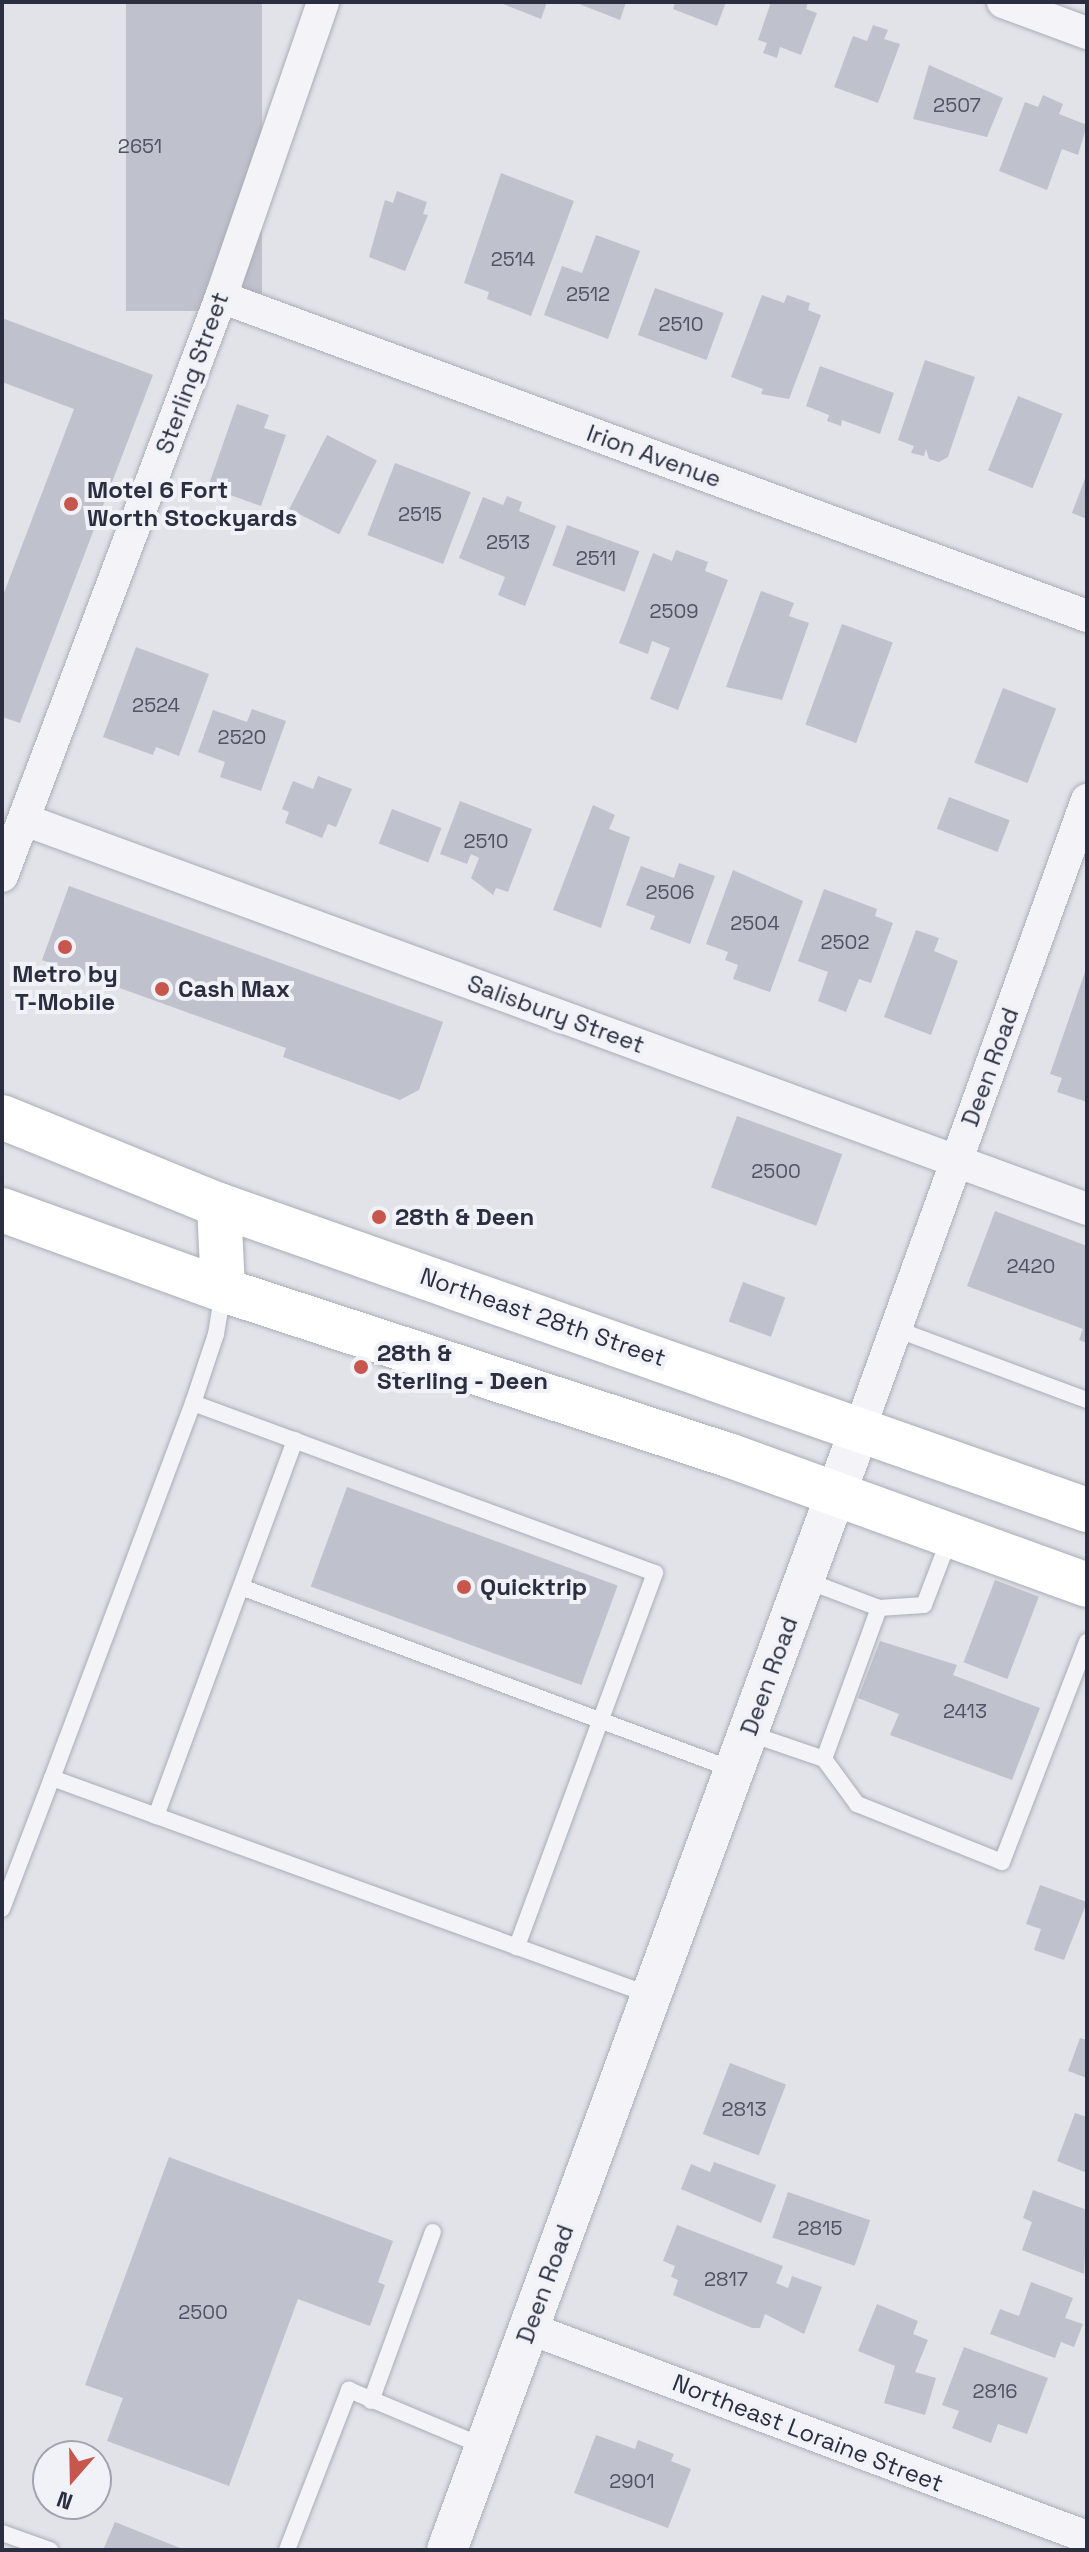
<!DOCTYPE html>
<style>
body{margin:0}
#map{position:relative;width:1089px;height:2552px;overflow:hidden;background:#e1e3e9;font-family:"Space Grotesk",sans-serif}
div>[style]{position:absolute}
.building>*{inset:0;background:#bfc1cc;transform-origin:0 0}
.roads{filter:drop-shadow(0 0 2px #aaadb6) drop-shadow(0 0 2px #aaadb6)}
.service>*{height:16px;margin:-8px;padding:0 8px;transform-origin:8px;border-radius:8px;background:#f4f4f8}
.minor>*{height:32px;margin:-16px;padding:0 16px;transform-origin:16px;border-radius:16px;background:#f4f4f8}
.tertiary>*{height:40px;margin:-20px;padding:0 20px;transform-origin:20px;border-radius:20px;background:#f4f4f8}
.primary>*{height:44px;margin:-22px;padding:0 22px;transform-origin:22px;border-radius:22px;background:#fff}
.dots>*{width:22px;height:22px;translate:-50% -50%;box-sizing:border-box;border:4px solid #f1f2f7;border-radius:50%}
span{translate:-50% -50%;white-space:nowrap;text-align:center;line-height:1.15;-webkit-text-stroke:8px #f1f2f7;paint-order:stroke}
.number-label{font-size:20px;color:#4f5363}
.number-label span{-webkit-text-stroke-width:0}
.street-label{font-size:24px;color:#2a2e40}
.poi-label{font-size:24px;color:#2a2e40;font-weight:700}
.left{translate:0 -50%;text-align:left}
.frame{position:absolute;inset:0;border:4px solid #2a2e40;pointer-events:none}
.north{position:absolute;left:32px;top:2440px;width:80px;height:80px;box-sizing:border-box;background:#f1f2f7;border:2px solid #a1a4ae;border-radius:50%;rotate:200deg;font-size:22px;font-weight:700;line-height:32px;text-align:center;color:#2a2e40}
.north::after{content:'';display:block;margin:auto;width:28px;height:36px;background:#c7564d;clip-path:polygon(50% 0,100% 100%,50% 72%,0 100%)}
</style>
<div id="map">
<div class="building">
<div style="left:126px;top:2px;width:136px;height:309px"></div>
<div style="clip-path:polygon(498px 2px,547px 2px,541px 19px)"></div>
<div style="clip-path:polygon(574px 2px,626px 2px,620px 20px)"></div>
<div style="clip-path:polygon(675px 2px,726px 2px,717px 26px,673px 9px)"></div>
<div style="clip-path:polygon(771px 2px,808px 2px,806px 9px,817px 13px,801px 55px,780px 47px,777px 58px,763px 53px,767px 43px,758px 40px)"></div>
<div style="clip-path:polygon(873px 25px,888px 30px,884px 39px,900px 44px,878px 103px,834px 87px,853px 36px,867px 41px)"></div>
<div style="clip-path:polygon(929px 65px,1003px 98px,987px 137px,913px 119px)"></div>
<div style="clip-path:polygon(1043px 95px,1063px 104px,1059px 114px,1087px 125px,1078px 155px,1062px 149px,1047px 190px,999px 171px,1025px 102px,1038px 107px)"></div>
<div style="clip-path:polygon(501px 173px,574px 201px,531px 316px,487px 299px,489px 292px,464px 283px)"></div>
<div style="clip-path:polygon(397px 191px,427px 202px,423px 214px,428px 215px,405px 271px,369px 257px,385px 200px,393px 203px)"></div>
<div style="clip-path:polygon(596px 235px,640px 251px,608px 339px,544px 315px,562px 266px,582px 273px)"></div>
<div style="left:655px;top:288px;width:73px;height:50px;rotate:20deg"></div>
<div style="clip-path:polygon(762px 295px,784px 303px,787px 295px,810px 303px,808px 310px,821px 315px,789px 399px,761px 394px,763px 389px,731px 377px)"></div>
<div style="clip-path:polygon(2px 318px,153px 375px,20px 723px,2px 717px,2px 598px,74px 409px,2px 382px)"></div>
<div style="clip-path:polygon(925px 360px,975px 377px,948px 457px,939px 462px,929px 459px,926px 449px,924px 456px,911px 453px,914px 446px,898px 440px)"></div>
<div style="clip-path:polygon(820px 366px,894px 393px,880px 434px,842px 420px,841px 426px,827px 421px,829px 415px,806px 406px)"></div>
<div style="left:1018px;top:396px;width:48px;height:80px;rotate:22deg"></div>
<div style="clip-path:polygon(237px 404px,269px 415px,264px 428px,286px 435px,261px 506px,208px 487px)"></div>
<div style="left:327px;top:435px;width:56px;height:83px;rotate:27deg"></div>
<div style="left:395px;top:463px;width:81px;height:77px;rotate:21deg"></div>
<div style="clip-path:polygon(1087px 473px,1087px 519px,1072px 513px)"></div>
<div style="clip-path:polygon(507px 496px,522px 502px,519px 511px,556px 526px,525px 606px,498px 595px,505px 577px,459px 558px,483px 497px,503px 505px)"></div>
<div style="left:567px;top:525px;width:77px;height:43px;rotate:20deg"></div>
<div style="clip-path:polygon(676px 550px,708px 562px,705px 571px,728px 580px,678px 710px,650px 699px,670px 648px,652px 641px,648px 654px,619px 643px,653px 553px,672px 561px)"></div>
<div style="clip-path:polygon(761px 591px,794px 603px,789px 616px,809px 623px,782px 700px,726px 687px)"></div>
<div style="left:842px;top:624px;width:54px;height:107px;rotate:20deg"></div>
<div style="clip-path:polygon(136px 647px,209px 674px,179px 756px,156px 747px,153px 755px,103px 737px)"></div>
<div style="left:1003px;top:688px;width:57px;height:80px;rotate:21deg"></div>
<div style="clip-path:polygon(252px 709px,286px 721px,261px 791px,220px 777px,225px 762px,198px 752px,213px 710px,247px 722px)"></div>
<div style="clip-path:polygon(318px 776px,352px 789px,336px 827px,328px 824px,322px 838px,285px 823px,289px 812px,282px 809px,293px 781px,313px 789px)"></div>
<div style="left:949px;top:797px;width:65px;height:34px;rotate:21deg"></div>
<div style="clip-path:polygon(460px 801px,532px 829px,508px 892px,496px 888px,493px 895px,471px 878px,479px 858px,471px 854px,467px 864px,440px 854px)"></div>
<div style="clip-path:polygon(593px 805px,615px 815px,609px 829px,630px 837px,601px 928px,553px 910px)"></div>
<div style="left:392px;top:809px;width:53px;height:37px;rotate:21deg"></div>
<div style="clip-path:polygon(679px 863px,715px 876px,690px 944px,650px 929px,655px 916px,626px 905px,641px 866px,674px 878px)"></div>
<div style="clip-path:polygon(733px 870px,803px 901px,770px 992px,733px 979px,738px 965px,725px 960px,728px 952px,706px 944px)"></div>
<div style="clip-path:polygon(69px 886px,443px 1022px,419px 1090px,400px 1100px,283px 1057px,286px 1048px,42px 960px)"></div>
<div style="clip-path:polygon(824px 889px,877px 909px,875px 916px,893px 923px,871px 983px,859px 979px,846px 1012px,818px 1001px,828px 972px,798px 961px)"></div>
<div style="clip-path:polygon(916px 930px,939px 938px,934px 951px,958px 961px,931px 1035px,884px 1017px)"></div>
<div style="clip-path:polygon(1087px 966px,1087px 1102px,1057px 1092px,1062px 1078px,1050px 1074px)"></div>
<div style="left:737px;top:1116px;width:112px;height:76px;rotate:20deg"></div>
<div style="clip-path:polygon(995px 1211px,1087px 1246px,1087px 1343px,1079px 1340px,1083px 1329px,967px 1286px)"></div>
<div style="left:743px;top:1282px;width:45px;height:42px;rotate:20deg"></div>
<div style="left:347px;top:1487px;width:288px;height:106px;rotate:20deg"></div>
<div style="left:995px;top:1580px;width:47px;height:88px;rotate:21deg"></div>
<div style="clip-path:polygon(880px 1641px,957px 1665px,953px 1675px,1040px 1708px,1012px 1780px,890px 1735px,899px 1714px,858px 1698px)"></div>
<div style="clip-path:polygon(1040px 1885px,1087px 1902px,1064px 1960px,1034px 1950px,1041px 1929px,1026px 1924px)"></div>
<div style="clip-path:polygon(1080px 2038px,1087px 2040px,1087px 2078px,1068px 2071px)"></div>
<div style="left:730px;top:2063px;width:60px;height:76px;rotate:21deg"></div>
<div style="clip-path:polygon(1075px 2113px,1087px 2117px,1087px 2173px,1057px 2161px)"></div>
<div style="clip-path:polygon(169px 2157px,393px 2241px,378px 2282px,385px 2285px,370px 2326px,298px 2299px,229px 2486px,107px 2441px,123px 2398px,85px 2385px)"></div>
<div style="clip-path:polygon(714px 2162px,776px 2185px,761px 2223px,681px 2189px,691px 2164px,710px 2172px)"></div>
<div style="clip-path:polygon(1033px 2190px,1087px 2210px,1084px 2274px,1022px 2250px,1032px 2222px,1023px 2218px)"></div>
<div style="left:788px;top:2192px;width:87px;height:48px;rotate:19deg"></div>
<div style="clip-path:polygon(677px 2225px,783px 2266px,776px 2283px,788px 2288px,792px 2276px,822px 2287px,804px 2334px,765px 2314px,760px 2328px,752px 2328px,673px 2295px,678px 2280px,671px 2277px,675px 2266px,663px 2261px)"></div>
<div style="clip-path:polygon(1031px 2282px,1073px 2298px,1065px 2318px,1083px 2324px,1074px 2347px,1061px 2342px,1055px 2358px,990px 2334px,1000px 2309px,1019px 2316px)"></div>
<div style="clip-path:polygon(877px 2304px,918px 2321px,913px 2334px,928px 2340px,915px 2372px,936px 2378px,925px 2415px,884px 2403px,895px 2366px,858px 2351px)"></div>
<div style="clip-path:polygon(964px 2347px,1048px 2378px,1027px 2434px,998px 2424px,991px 2443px,952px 2428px,959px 2411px,942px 2405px)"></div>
<div style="clip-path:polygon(596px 2435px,635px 2449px,638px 2440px,674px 2454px,671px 2461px,691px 2469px,668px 2528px,574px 2493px)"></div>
<div style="clip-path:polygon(115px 2522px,185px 2550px,103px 2550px)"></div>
</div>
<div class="roads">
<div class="service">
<div style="left:223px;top:1291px;width:44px;rotate:99.2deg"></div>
<div style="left:216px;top:1334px;width:73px;rotate:108.4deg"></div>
<div style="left:193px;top:1403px;width:401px;rotate:110.6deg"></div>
<div style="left:52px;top:1778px;width:636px;rotate:19.94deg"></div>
<div style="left:896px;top:1329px;width:204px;rotate:20.4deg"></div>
<div style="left:193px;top:1403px;width:492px;rotate:20.2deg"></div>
<div style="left:655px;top:1573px;width:399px;rotate:110.3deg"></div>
<div style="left:241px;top:1587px;width:526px;rotate:20.36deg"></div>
<div style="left:879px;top:1608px;width:45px;rotate:-3.8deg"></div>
<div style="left:924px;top:1605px;width:73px;rotate:-69.1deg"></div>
<div style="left:748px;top:1733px;width:80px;rotate:18.9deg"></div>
<div style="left:824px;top:1759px;width:161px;rotate:-70deg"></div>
<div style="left:879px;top:1608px;width:79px;rotate:-159.3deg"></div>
<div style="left:824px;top:1759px;width:56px;rotate:53.7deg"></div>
<div style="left:857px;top:1804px;width:156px;rotate:21.8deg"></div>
<div style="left:1002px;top:1862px;width:236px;rotate:-68.9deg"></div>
<div style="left:156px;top:1816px;width:401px;rotate:-69.7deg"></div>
<div style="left:2px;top:1909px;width:140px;rotate:-69.1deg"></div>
<div style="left:371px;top:2401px;width:180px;rotate:-69.9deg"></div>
<div style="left:2px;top:2533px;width:51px;rotate:19.5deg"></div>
<div style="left:287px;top:2550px;width:172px;rotate:-68.8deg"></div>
<div style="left:349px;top:2390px;width:147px;rotate:22.7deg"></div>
</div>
<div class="minor">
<div style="left:1003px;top:2px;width:90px;rotate:20.3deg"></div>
<div style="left:221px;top:297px;width:923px;rotate:20.22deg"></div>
<div style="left:25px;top:820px;width:1131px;rotate:20.12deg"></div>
<div style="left:2px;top:876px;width:619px;rotate:-69.28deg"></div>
<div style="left:221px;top:297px;width:312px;rotate:-70.9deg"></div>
<div style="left:860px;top:1428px;width:668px;rotate:-70.13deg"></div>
<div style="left:528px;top:2328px;width:597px;rotate:20.5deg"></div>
</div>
<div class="tertiary">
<div style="left:447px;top:2550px;width:1196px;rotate:-69.79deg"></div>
</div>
<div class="primary">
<div style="left:2px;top:1117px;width:234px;rotate:22.1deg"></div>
<div style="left:219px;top:1205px;width:920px;rotate:19.36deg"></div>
<div style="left:219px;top:1205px;width:85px;rotate:87.3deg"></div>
<div style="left:2px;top:1210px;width:235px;rotate:19.9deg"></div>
<div style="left:223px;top:1290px;width:534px;rotate:18.1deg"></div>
<div style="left:731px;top:1456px;width:379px;rotate:19.9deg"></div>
</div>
</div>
<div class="dots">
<div style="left:71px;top:504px;background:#c7564d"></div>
<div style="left:65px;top:947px;background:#c7564d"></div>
<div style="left:162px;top:989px;background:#c7564d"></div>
<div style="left:379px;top:1217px;background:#c7564d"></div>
<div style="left:361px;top:1367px;background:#c7564d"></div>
<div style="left:464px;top:1587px;background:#c7564d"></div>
</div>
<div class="number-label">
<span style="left:957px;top:105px">2507</span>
<span style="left:140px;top:146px">2651</span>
<span style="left:513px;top:259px">2514</span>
<span style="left:588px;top:294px">2512</span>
<span style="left:681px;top:324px">2510</span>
<span style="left:420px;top:514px">2515</span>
<span style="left:508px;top:542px">2513</span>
<span style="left:596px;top:558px">2511</span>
<span style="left:674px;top:611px">2509</span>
<span style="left:156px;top:705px">2524</span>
<span style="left:242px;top:737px">2520</span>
<span style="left:486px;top:841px">2510</span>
<span style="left:670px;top:892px">2506</span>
<span style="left:755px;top:923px">2504</span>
<span style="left:845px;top:942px">2502</span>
<span style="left:776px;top:1171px">2500</span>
<span style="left:1031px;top:1266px">2420</span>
<span style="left:965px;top:1711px">2413</span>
<span style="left:744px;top:2109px">2813</span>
<span style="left:820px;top:2228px">2815</span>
<span style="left:726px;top:2279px">2817</span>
<span style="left:203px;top:2312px">2500</span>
<span style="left:995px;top:2391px">2816</span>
<span style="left:632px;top:2481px">2901</span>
</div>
<div class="street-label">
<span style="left:192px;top:373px;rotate:-70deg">Sterling Street</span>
<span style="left:654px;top:456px;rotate:20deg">Irion Avenue</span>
<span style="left:556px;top:1014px;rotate:20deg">Salisbury Street</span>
<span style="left:990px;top:1067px;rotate:-70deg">Deen Road</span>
<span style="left:543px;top:1317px;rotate:19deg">Northeast 28th Street</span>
<span style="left:769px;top:1676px;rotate:-70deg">Deen Road</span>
<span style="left:545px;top:2284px;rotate:-70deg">Deen Road</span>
<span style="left:808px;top:2433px;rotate:21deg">Northeast Loraine Street</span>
</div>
<div class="poi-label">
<span class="left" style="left:87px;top:504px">Motel 6 Fort<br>Worth Stockyards</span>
<span style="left:65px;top:988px">Metro by<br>T-Mobile</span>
<span class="left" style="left:178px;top:989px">Cash Max</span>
<span class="left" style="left:395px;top:1217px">28th &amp; Deen</span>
<span class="left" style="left:377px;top:1367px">28th &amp;<br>Sterling - Deen</span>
<span class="left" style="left:480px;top:1587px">Quicktrip</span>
</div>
<div class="frame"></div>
<div class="north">N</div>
</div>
